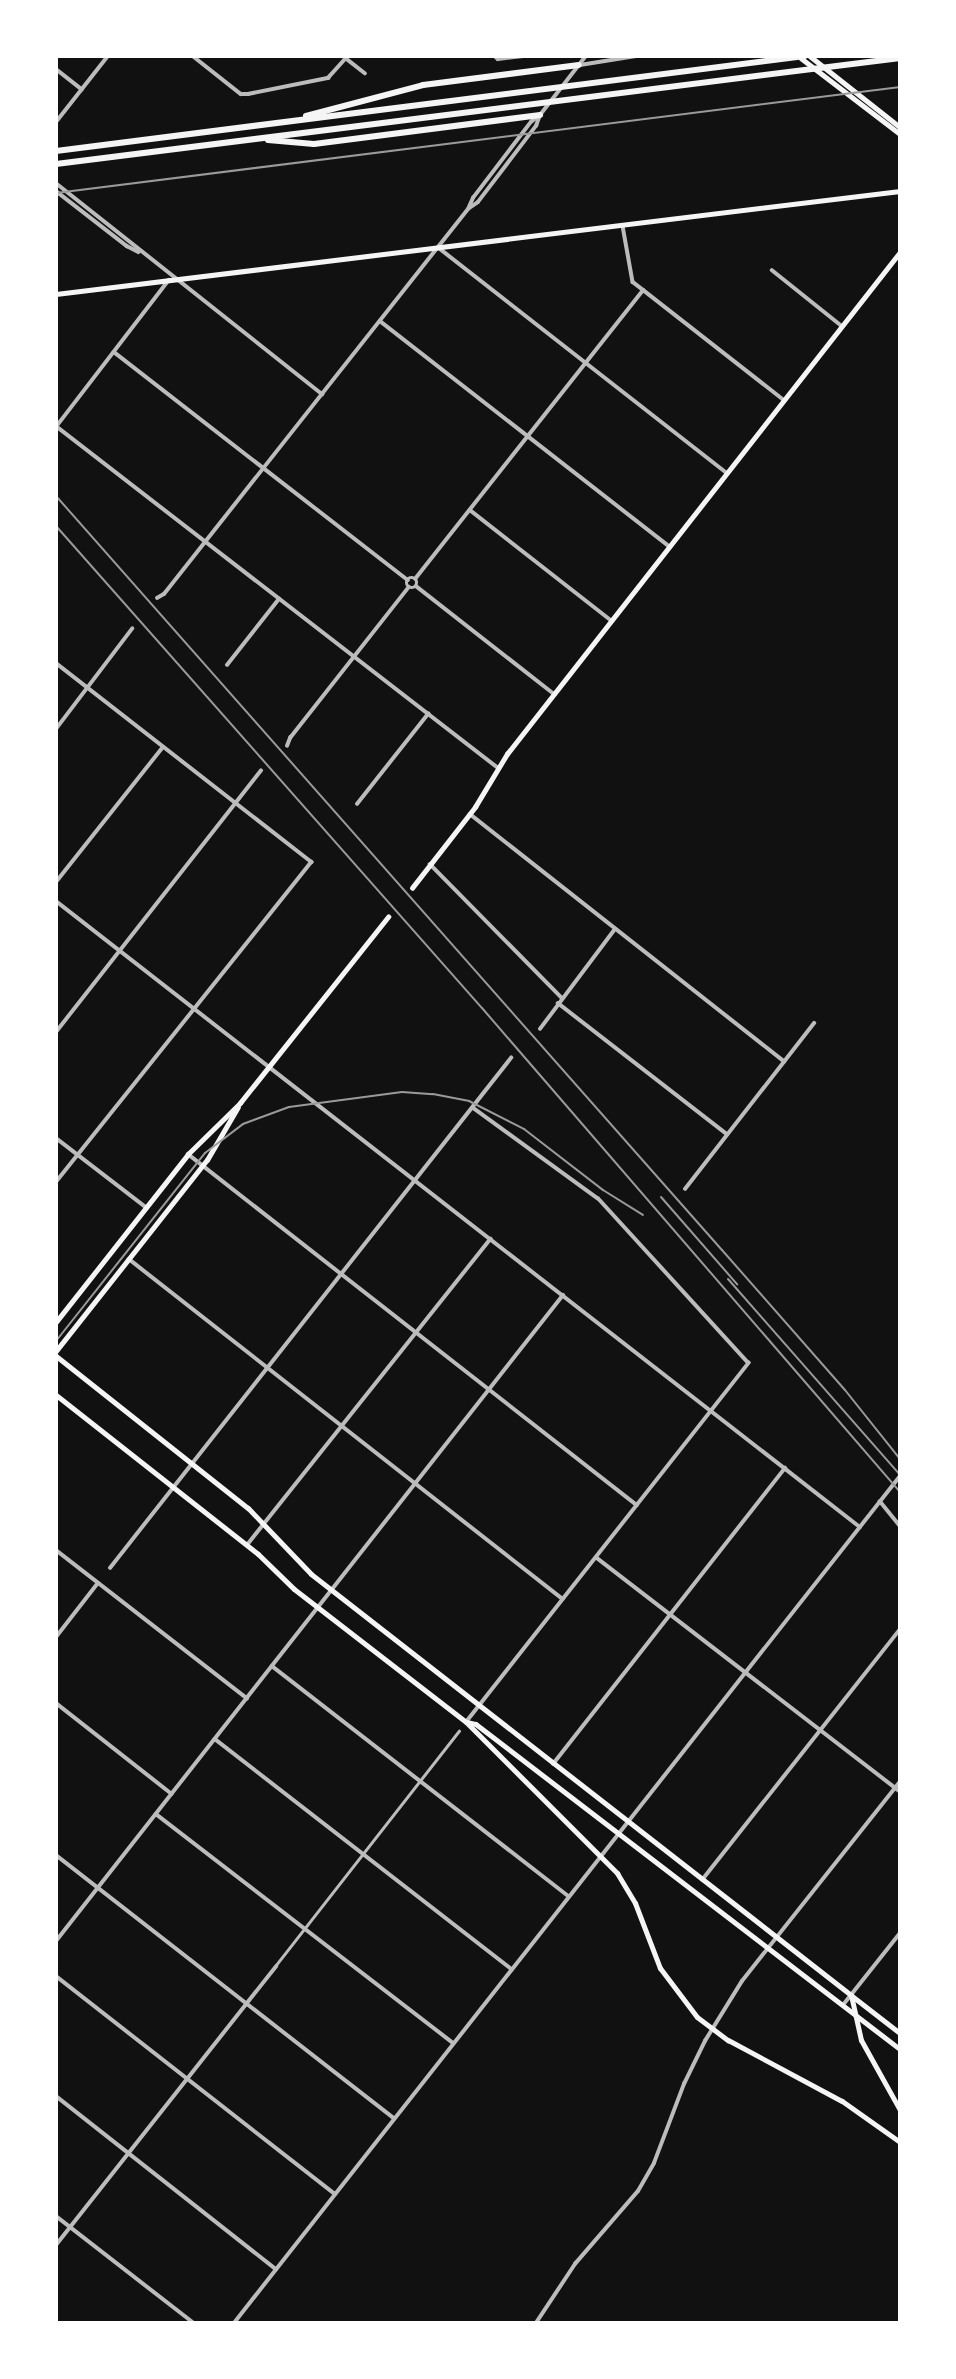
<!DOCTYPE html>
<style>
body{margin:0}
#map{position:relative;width:956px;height:2379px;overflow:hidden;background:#111;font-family:"DejaVu Sans",sans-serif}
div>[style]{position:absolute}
.pedestrian>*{height:2.5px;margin:-1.25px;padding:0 1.25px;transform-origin:1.25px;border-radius:1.25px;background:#bcbcbc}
.minor>*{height:3.5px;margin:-1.75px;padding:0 1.75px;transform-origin:1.75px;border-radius:1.75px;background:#bcbcbc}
.minor>.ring{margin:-1.75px;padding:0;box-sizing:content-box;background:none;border:3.5px solid #bcbcbc;border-radius:50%}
.tertiary>*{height:3.5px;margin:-1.75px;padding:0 1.75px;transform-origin:1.75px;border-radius:1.75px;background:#bcbcbc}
.secondary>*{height:4.5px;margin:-2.25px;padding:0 2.25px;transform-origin:2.25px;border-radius:2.25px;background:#f5f5f5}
.trunk>*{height:5px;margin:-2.5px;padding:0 2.5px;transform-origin:2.5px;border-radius:2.5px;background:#f5f5f5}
.motorway>*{height:6px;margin:-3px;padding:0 3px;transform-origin:3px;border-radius:3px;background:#f5f5f5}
.rail>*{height:2px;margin:-1px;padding:0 1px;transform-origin:1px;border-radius:1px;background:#9a9a9a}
span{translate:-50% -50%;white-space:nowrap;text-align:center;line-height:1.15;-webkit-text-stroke:5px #fff;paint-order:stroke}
.frame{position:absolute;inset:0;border:58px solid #fff;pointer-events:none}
</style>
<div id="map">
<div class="pedestrian">
<div style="left:276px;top:1965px;width:297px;rotate:-52deg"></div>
</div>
<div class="minor">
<div style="left:193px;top:56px;width:61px;rotate:38.4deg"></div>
<div style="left:241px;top:94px;width:7px"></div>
<div style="left:248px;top:94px;width:82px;rotate:-11.3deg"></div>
<div style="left:328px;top:78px;width:30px;rotate:-48deg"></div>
<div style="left:343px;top:56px;width:28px;rotate:38deg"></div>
<div style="left:495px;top:56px;width:4px;rotate:45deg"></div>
<div style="left:498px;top:59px;width:25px;rotate:-7deg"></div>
<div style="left:580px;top:65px;width:58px;rotate:-9deg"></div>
<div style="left:56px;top:69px;width:33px;rotate:38deg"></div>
<div style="left:623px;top:226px;width:57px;rotate:79.9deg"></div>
<div style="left:633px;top:282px;width:192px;rotate:38deg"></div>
<div style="left:439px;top:248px;width:365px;rotate:38deg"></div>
<div style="left:772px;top:270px;width:90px;rotate:38.7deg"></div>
<div style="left:380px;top:321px;width:366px;rotate:37.9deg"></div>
<div style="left:114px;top:352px;width:372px;rotate:37.8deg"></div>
<div style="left:56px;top:426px;width:557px;rotate:37.71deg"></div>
<div style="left:56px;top:427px;width:185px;rotate:-52.5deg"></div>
<div style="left:470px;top:510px;width:179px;rotate:38deg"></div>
<div class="ring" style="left:407px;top:578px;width:6.5px;height:6.5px"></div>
<div style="left:415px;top:579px;width:368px;rotate:-51.7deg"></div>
<div style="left:416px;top:586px;width:175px;rotate:38deg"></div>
<div style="left:56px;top:663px;width:324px;rotate:37.9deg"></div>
<div style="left:312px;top:862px;width:411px;rotate:128.6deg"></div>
<div style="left:227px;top:665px;width:84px;rotate:-51.8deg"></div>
<div style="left:56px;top:729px;width:126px;rotate:-52.8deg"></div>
<div style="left:287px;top:746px;width:9px;rotate:-69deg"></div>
<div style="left:290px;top:738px;width:192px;rotate:-51.8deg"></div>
<div style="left:357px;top:804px;width:115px;rotate:-51.7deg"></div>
<div style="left:470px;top:814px;width:400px;rotate:38.2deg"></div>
<div style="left:430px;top:864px;width:188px;rotate:45.4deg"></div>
<div style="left:56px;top:882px;width:172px;rotate:-51.6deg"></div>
<div style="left:56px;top:901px;width:1019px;rotate:37.9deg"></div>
<div style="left:558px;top:1003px;width:214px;rotate:37.8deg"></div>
<div style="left:540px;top:1029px;width:125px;rotate:-53.1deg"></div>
<div style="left:56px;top:1032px;width:332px;rotate:-51.9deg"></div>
<div style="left:56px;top:1138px;width:113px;rotate:37.5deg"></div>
<div style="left:188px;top:1154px;width:570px;rotate:38.02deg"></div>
<div style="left:685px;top:1189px;width:210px;rotate:-52.1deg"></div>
<div style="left:129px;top:1259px;width:551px;rotate:38.08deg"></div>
<div style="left:880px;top:1501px;width:32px;rotate:51deg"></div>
<div style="left:247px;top:1545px;width:391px;rotate:-51.5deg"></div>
<div style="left:56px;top:1550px;width:242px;rotate:37.8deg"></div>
<div style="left:597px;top:1558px;width:382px;rotate:37.6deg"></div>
<div style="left:110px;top:1568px;width:649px;rotate:-51.82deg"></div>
<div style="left:56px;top:1637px;width:68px;rotate:-52.1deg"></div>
<div style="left:272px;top:1666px;width:376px;rotate:37.8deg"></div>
<div style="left:56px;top:1703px;width:147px;rotate:38.1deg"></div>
<div style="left:466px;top:1722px;width:457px;rotate:-51.8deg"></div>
<div style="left:748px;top:1363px;width:222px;rotate:-132.4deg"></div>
<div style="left:598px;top:1199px;width:153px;rotate:-144deg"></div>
<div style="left:215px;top:1739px;width:375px;rotate:37.8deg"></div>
<div style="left:553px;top:1764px;width:376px;rotate:-51.9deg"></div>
<div style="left:156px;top:1814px;width:375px;rotate:37.6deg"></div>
<div style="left:56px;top:1855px;width:428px;rotate:37.9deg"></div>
<div style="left:702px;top:1880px;width:320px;rotate:-51.7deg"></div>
<div style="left:56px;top:1941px;width:821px;rotate:-51.87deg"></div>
<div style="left:56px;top:1976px;width:354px;rotate:38deg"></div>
<div style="left:843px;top:2005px;width:92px;rotate:-51.6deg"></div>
<div style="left:56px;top:2096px;width:280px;rotate:38.2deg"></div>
<div style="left:56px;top:2216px;width:175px;rotate:37.8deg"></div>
<div style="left:56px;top:2245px;width:355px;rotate:-51.7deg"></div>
</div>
<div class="tertiary">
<div style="left:56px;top:122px;width:84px;rotate:-51.8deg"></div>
<div style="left:56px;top:183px;width:340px;rotate:38.4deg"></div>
<div style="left:56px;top:191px;width:90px;rotate:37.8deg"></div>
<div style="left:127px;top:246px;width:13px;rotate:27deg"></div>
<div style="left:469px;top:207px;width:10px;rotate:-66deg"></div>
<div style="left:473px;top:198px;width:96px;rotate:-52.7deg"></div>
<div style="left:531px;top:122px;width:11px;rotate:-38deg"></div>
<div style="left:540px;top:115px;width:75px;rotate:-52.1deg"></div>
<div style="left:157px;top:598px;width:8px;rotate:-30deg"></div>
<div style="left:164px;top:594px;width:491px;rotate:-51.7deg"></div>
<div style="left:468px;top:209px;width:12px;rotate:-35deg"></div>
<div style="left:478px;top:202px;width:96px;rotate:-52.7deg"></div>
<div style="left:536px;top:126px;width:12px;rotate:-70deg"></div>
<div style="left:234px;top:2323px;width:1077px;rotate:-51.82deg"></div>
<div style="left:536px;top:2323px;width:71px;rotate:-56.5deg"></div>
<div style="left:575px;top:2264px;width:96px;rotate:-49.2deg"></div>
<div style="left:638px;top:2191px;width:32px;rotate:-60deg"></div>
<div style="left:654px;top:2163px;width:85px;rotate:-69.2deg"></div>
<div style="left:684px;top:2084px;width:48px;rotate:-64deg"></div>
<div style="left:705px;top:2041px;width:70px;rotate:-58.3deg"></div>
<div style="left:742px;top:1981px;width:254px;rotate:-51.6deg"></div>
</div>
<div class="secondary">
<div style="left:810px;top:56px;width:115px;rotate:38.3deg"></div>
<div style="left:801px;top:58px;width:125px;rotate:37.5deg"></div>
<div style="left:56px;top:294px;width:850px;rotate:-6.96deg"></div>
<div style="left:412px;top:888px;width:103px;rotate:-52.1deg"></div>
<div style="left:475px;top:807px;width:62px;rotate:-58.9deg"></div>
<div style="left:507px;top:754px;width:638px;rotate:-51.94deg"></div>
<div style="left:56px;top:1322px;width:214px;rotate:-51.8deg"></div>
<div style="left:188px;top:1154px;width:73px;rotate:-44.4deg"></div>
<div style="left:240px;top:1103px;width:238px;rotate:-51.5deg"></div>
<div style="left:56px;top:1351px;width:243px;rotate:-51.7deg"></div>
<div style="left:207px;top:1160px;width:61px;rotate:-59.7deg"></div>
<div style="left:467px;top:1722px;width:9px;rotate:13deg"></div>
<div style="left:476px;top:1724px;width:534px;rotate:37.47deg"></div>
<div style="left:851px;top:1995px;width:62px;rotate:37.8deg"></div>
</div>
<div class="trunk">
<div style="left:56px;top:1356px;width:245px;rotate:38.4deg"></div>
<div style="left:248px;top:1508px;width:91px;rotate:46.3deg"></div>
<div style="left:311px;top:1574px;width:685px;rotate:37.94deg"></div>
<div style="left:851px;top:1995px;width:46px;rotate:77.5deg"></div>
<div style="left:861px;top:2040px;width:80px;rotate:60.9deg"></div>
<div style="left:56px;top:1395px;width:257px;rotate:38.2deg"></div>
<div style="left:258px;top:1554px;width:50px;rotate:44.2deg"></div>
<div style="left:294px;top:1589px;width:217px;rotate:37.7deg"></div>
<div style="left:466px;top:1722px;width:214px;rotate:45deg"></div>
<div style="left:617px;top:1873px;width:35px;rotate:59deg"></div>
<div style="left:635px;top:1903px;width:70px;rotate:69deg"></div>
<div style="left:660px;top:1968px;width:61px;rotate:52.9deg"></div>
<div style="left:697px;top:2017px;width:39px;rotate:37deg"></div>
<div style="left:728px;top:2040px;width:129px;rotate:28.2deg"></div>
<div style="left:842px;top:2101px;width:71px;rotate:35.3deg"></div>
</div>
<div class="motorway">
<div style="left:306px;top:116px;width:121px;rotate:-14.8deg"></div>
<div style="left:423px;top:85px;width:157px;rotate:-7.3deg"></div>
<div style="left:268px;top:140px;width:46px;rotate:5deg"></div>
<div style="left:314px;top:144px;width:228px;rotate:-7.3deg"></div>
<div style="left:56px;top:151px;width:755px;rotate:-7.23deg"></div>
<div style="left:56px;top:164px;width:851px;rotate:-7.16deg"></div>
</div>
<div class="rail">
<div style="left:56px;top:193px;width:851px;rotate:-7.16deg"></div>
<div style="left:56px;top:496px;width:1006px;rotate:48.55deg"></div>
<div style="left:722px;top:1250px;width:186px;rotate:48.7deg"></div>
<div style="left:845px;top:1390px;width:88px;rotate:51.4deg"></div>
<div style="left:56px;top:526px;width:643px;rotate:48.53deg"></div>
<div style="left:482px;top:1008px;width:640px;rotate:49.18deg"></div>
<div style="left:661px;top:1197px;width:116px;rotate:48.9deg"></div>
<div style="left:728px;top:1279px;width:261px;rotate:48.7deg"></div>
<div style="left:56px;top:1341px;width:240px;rotate:-51.6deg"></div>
<div style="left:205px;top:1153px;width:48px;rotate:-37.3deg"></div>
<div style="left:243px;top:1124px;width:49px;rotate:-20.3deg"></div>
<div style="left:289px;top:1107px;width:114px;rotate:-7.6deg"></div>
<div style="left:402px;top:1092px;width:31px;rotate:4deg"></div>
<div style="left:433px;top:1094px;width:37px;rotate:11deg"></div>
<div style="left:469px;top:1101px;width:62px;rotate:27deg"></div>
<div style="left:524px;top:1129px;width:100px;rotate:37.7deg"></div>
<div style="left:603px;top:1190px;width:47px;rotate:32deg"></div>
</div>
<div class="frame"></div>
</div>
